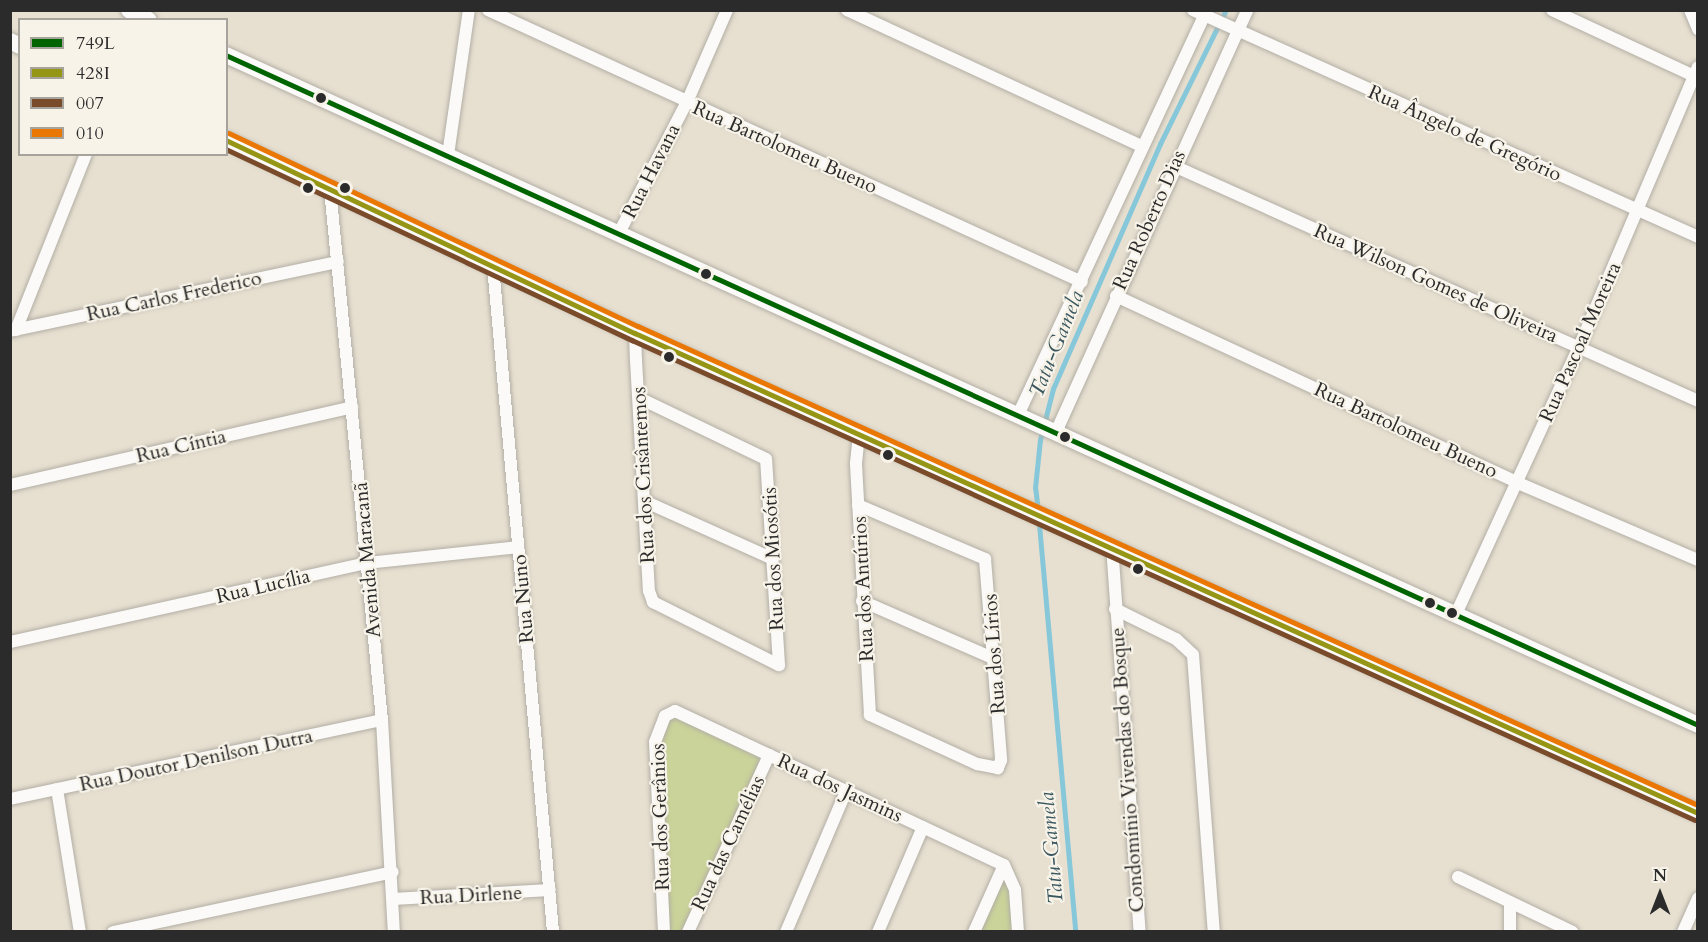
<!DOCTYPE html>
<meta charset="utf-8">
<style>
body{margin:0}
#map{position:relative;width:1708px;height:942px;overflow:hidden;background:#e7e0d1;font-family:Cardo,serif}
div>[style]{position:absolute}
.green>*{inset:0;background:#cad399}
.stream>*{height:4.5px;margin:-2.25px;padding:0 2.25px;transform-origin:2.25px;border-radius:2.25px;background:#86c8d9}
.roads{filter:drop-shadow(0 0 2px #b3aea5) drop-shadow(0 0 2px #b3aea5)}
.minor>*{height:12px;margin:-6px;padding:0 6px;transform-origin:6px;border-radius:6px;background:#fbfaf8}
.secondary>*{height:16px;margin:-8px;padding:0 8px;transform-origin:8px;border-radius:8px;background:#fbfaf8}
.bus-1>*{height:4.5px;margin:-2.25px;padding:0 2.25px;transform-origin:2.25px;border-radius:2.25px;background:#006400}
.bus-2>*{height:4.5px;margin:-2.25px;padding:0 2.25px;transform-origin:2.25px;border-radius:2.25px;background:#959516}
.bus-3>*{height:4.5px;margin:-2.25px;padding:0 2.25px;transform-origin:2.25px;border-radius:2.25px;background:#7a4b2a}
.bus-4>*{height:4.5px;margin:-2.25px;padding:0 2.25px;transform-origin:2.25px;border-radius:2.25px;background:#ea7704}
.dots>*{width:16px;height:16px;translate:-50% -50%;box-sizing:border-box;border:3px solid #f7f3e8;border-radius:50%}
span{translate:-50% -50%;white-space:nowrap;text-align:center;line-height:1.15;-webkit-text-stroke:4.5px #f7f3e8;paint-order:stroke}
.street-label{font-size:20px;color:#2b2b2b}
.water-label{font-size:21px;color:#3a5760;font-style:italic}
.frame{position:absolute;inset:0;border:12px solid #2b2b2b;pointer-events:none}
.legend{position:absolute;left:18px;top:18px;width:210px;height:138px;box-sizing:border-box;background:#f7f3e8;border:2px solid #a5a39c;margin:0;padding:8px 10px;list-style:none;font-size:18px;color:#2b2b2b}
.legend li{display:flex;align-items:center;gap:12px;height:30px}
.legend b{width:30px;border:2px solid #a5a39c}
.north{position:absolute;left:1630px;top:864px;width:60px;height:60px;-webkit-text-stroke:4px #f7f3e8;paint-order:stroke;rotate:0deg;font-size:16px;font-weight:700;line-height:24px;text-align:center;color:#2b2b2b}
.north::after{content:'';display:block;margin:auto;width:21px;height:27px;background:#2b2b2b;clip-path:polygon(50% 0,100% 100%,50% 72%,0 100%)}
</style>
<div id="map">
<div class="green">
<div style="clip-path:polygon(675px 711px,765px 756px,683px 931px,667px 931px,660px 744px,667px 720px)"></div>
<div style="clip-path:polygon(1005px 871px,1017px 931px,978px 932px)"></div>
</div>
<div class="stream">
<div style="left:1038px;top:511px;width:23px;rotate:-97deg"></div>
<div style="left:1035px;top:488px;width:48px;rotate:-84.1deg"></div>
<div style="left:1040px;top:440px;width:53px;rotate:-75.7deg"></div>
<div style="left:1053px;top:389px;width:267px;rotate:-66.4deg"></div>
<div style="left:1160px;top:144px;width:149px;rotate:-63.8deg"></div>
<div style="left:1039px;top:519px;width:415px;rotate:84.9deg"></div>
</div>
<div class="roads">
<div class="minor">
<div style="left:488px;top:10px;width:653px;rotate:24.6deg"></div>
<div style="left:847px;top:10px;width:326px;rotate:24.8deg"></div>
<div style="left:1193px;top:10px;width:554px;rotate:24.2deg"></div>
<div style="left:1552px;top:10px;width:157px;rotate:24.9deg"></div>
<div style="left:1690px;top:10px;width:21px;rotate:67deg"></div>
<div style="left:448px;top:155px;width:147px;rotate:-81.8deg"></div>
<div style="left:1174px;top:166px;width:574px;rotate:24.15deg"></div>
<div style="left:330px;top:189px;width:534px;rotate:84.41deg"></div>
<div style="left:382px;top:720px;width:212px;rotate:86.8deg"></div>
<div style="left:619px;top:233px;width:148px;rotate:-62.6deg"></div>
<div style="left:687px;top:102px;width:100px;rotate:-66.5deg"></div>
<div style="left:493px;top:266px;width:669px;rotate:84.85deg"></div>
<div style="left:1116px;top:296px;width:443px;rotate:24.9deg"></div>
<div style="left:1518px;top:483px;width:196px;rotate:23.2deg"></div>
<div style="left:16px;top:330px;width:189px;rotate:-68.3deg"></div>
<div style="left:10px;top:331px;width:335px;rotate:-11.9deg"></div>
<div style="left:635px;top:333px;width:27px;rotate:88deg"></div>
<div style="left:636px;top:360px;width:231px;rotate:86.8deg"></div>
<div style="left:649px;top:591px;width:12px;rotate:70deg"></div>
<div style="left:653px;top:602px;width:141px;rotate:26.6deg"></div>
<div style="left:779px;top:665px;width:206px;rotate:-93.6deg"></div>
<div style="left:766px;top:459px;width:141px;rotate:-154.3deg"></div>
<div style="left:1018px;top:415px;width:447px;rotate:-65deg"></div>
<div style="left:1056px;top:432px;width:463px;rotate:-65.6deg"></div>
<div style="left:10px;top:485px;width:351px;rotate:-12.8deg"></div>
<div style="left:644px;top:501px;width:141px;rotate:24.2deg"></div>
<div style="left:858px;top:505px;width:138px;rotate:23deg"></div>
<div style="left:985px;top:559px;width:202px;rotate:85.4deg"></div>
<div style="left:1001px;top:760px;width:9px;rotate:111deg"></div>
<div style="left:998px;top:768px;width:21px;rotate:-169deg"></div>
<div style="left:977px;top:764px;width:118px;rotate:-155.4deg"></div>
<div style="left:870px;top:715px;width:252px;rotate:-93.2deg"></div>
<div style="left:856px;top:463px;width:29px;rotate:-84deg"></div>
<div style="left:1112px;top:546px;width:387px;rotate:85.9deg"></div>
<div style="left:862px;top:601px;width:145px;rotate:23.6deg"></div>
<div style="left:1115px;top:609px;width:68px;rotate:26.2deg"></div>
<div style="left:1176px;top:639px;width:23px;rotate:43deg"></div>
<div style="left:1193px;top:655px;width:278px;rotate:85.7deg"></div>
<div style="left:1456px;top:614px;width:294px;rotate:-65.3deg"></div>
<div style="left:1579px;top:347px;width:304px;rotate:-67deg"></div>
<div style="left:10px;top:642px;width:366px;rotate:-12.5deg"></div>
<div style="left:367px;top:563px;width:152px;rotate:-6deg"></div>
<div style="left:57px;top:789px;width:145px;rotate:80.9deg"></div>
<div style="left:10px;top:799px;width:380px;rotate:-12deg"></div>
<div style="left:1004px;top:865px;width:27px;rotate:66deg"></div>
<div style="left:1015px;top:890px;width:42px;rotate:85.9deg"></div>
<div style="left:1458px;top:877px;width:127px;rotate:25.6deg"></div>
<div style="left:393px;top:899px;width:157px;rotate:-3.3deg"></div>
<div style="left:1510px;top:903px;width:29px;rotate:90deg"></div>
<div style="left:113px;top:932px;width:286px;rotate:-12.1deg"></div>
<div style="left:664px;top:932px;width:190px;rotate:-92.7deg"></div>
<div style="left:655px;top:742px;width:28px;rotate:-69deg"></div>
<div style="left:665px;top:716px;width:11px;rotate:-27deg"></div>
<div style="left:675px;top:711px;width:363px;rotate:25.1deg"></div>
<div style="left:688px;top:932px;width:195px;rotate:-65.4deg"></div>
<div style="left:786px;top:932px;width:153px;rotate:-66.9deg"></div>
<div style="left:878px;top:932px;width:114px;rotate:-66.8deg"></div>
<div style="left:974px;top:932px;width:73px;rotate:-65.9deg"></div>
<div style="left:1683px;top:932px;width:37px;rotate:-66deg"></div>
</div>
<div class="secondary">
<div style="left:129px;top:10px;width:22px;rotate:27deg"></div>
<div style="left:10px;top:41px;width:11px;rotate:27deg"></div>
<div style="left:226px;top:55px;width:1617px;rotate:24.47deg"></div>
<div style="left:226px;top:140px;width:452px;rotate:25.3deg"></div>
<div style="left:635px;top:333px;width:1166px;rotate:24.3deg"></div>
</div>
</div>
<div class="bus-1">
<div style="left:226px;top:55px;width:1617px;rotate:24.47deg"></div>
</div>
<div class="bus-2">
<div style="left:226px;top:140px;width:452px;rotate:25.3deg"></div>
<div style="left:635px;top:333px;width:1166px;rotate:24.3deg"></div>
</div>
<div class="bus-3">
<div style="left:226px;top:149px;width:449px;rotate:25.2deg"></div>
<div style="left:632px;top:340px;width:1166px;rotate:24.3deg"></div>
</div>
<div class="bus-4">
<div style="left:229px;top:133px;width:452px;rotate:25.3deg"></div>
<div style="left:638px;top:326px;width:1163px;rotate:24.32deg"></div>
</div>
<div class="dots">
<div style="left:321px;top:98px;background:#2b2b2b"></div>
<div style="left:308px;top:188px;background:#2b2b2b"></div>
<div style="left:345px;top:188px;background:#2b2b2b"></div>
<div style="left:706px;top:274px;background:#2b2b2b"></div>
<div style="left:669px;top:357px;background:#2b2b2b"></div>
<div style="left:1065px;top:437px;background:#2b2b2b"></div>
<div style="left:888px;top:455px;background:#2b2b2b"></div>
<div style="left:1138px;top:569px;background:#2b2b2b"></div>
<div style="left:1430px;top:603px;background:#2b2b2b"></div>
<div style="left:1452px;top:613px;background:#2b2b2b"></div>
</div>
<div class="street-label">
<span style="left:1465px;top:133px;rotate:24deg">Rua Ângelo de Gregório</span>
<span style="left:785px;top:147px;rotate:24deg">Rua Bartolomeu Bueno</span>
<span style="left:651px;top:171px;rotate:-63deg">Rua Havana</span>
<span style="left:1149px;top:220px;rotate:-66deg">Rua Roberto Dias</span>
<span style="left:1436px;top:283px;rotate:24deg">Rua Wilson Gomes de Oliveira</span>
<span style="left:174px;top:296px;rotate:-12deg">Rua Carlos Frederico</span>
<span style="left:1580px;top:342px;rotate:-66deg">Rua Pascoal Moreira</span>
<span style="left:1406px;top:430px;rotate:25deg">Rua Bartolomeu Bueno</span>
<span style="left:181px;top:446px;rotate:-13deg">Rua Cíntia</span>
<span style="left:643px;top:475px;rotate:-93deg">Rua dos Crisântemos</span>
<span style="left:773px;top:559px;rotate:-93deg">Rua dos Miosótis</span>
<span style="left:367px;top:560px;rotate:-95deg">Avenida Maracanã</span>
<span style="left:263px;top:586px;rotate:-13deg">Rua Lucília</span>
<span style="left:863px;top:589px;rotate:-93deg">Rua dos Antúrios</span>
<span style="left:523px;top:599px;rotate:-95deg">Rua Nuno</span>
<span style="left:994px;top:654px;rotate:-94deg">Rua dos Lírios</span>
<span style="left:196px;top:760px;rotate:-12deg">Rua Doutor Denilson Dutra</span>
<span style="left:1127px;top:770px;rotate:-94deg">Condomínio Vivendas do Bosque</span>
<span style="left:840px;top:788px;rotate:25deg">Rua dos Jasmins</span>
<span style="left:660px;top:817px;rotate:-92deg">Rua dos Gerânios</span>
<span style="left:728px;top:843px;rotate:-65deg">Rua das Camélias</span>
<span style="left:471px;top:895px;rotate:-3deg">Rua Dirlene</span>
</div>
<div class="water-label">
<span style="left:1057px;top:344px;rotate:-68deg">Tatu-Gamela</span>
<span style="left:1052px;top:848px;rotate:-95deg">Tatu-Gamela</span>
</div>
<div class="frame"></div>
<ul class="legend">
<li><b style="height:8px;background:#006400"></b>749L</li>
<li><b style="height:8px;background:#959516"></b>428I</li>
<li><b style="height:8px;background:#7a4b2a"></b>007</li>
<li><b style="height:8px;background:#ea7704"></b>010</li>
</ul>
<div class="north">N</div>
</div>
